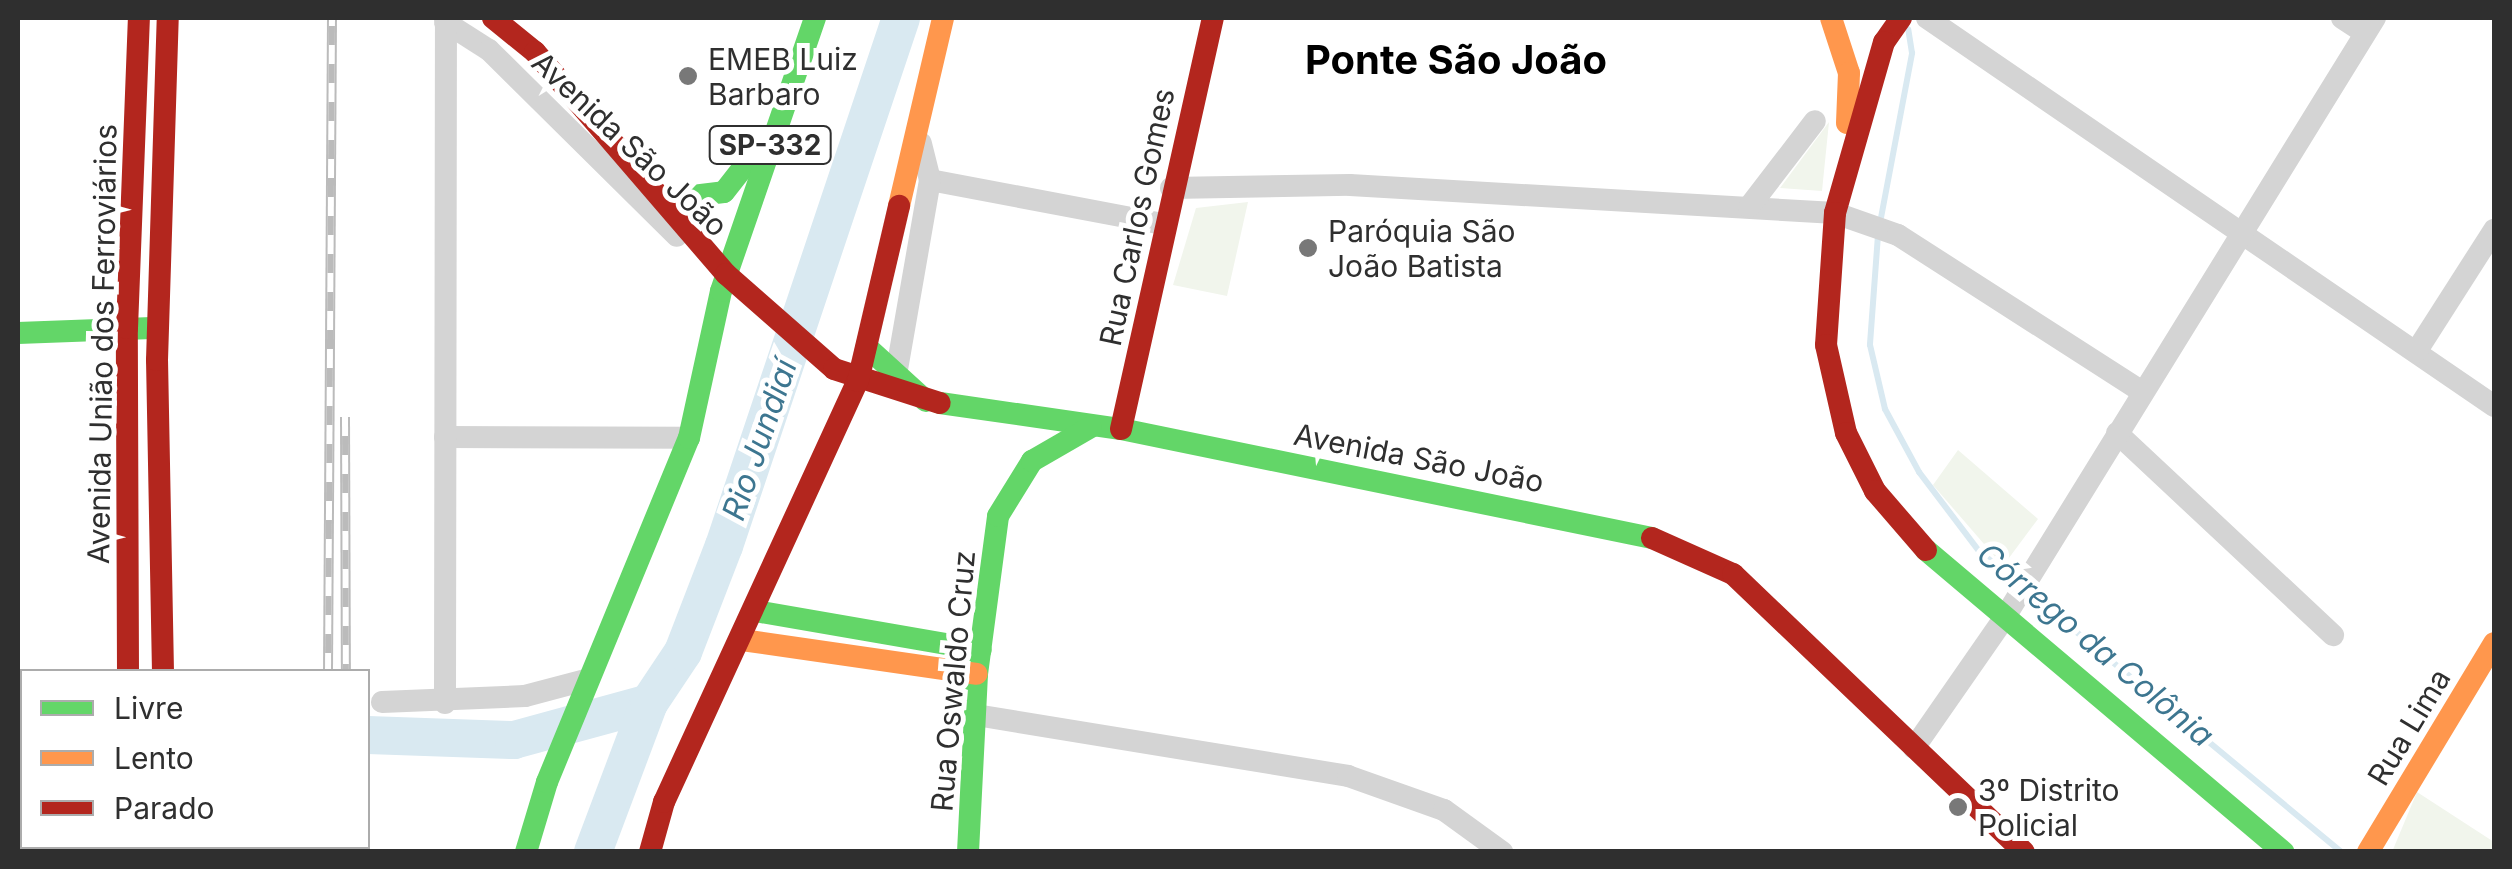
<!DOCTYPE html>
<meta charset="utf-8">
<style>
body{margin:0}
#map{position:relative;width:2512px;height:869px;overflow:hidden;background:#fff;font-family:Inter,sans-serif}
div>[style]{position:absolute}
.green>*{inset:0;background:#f1f5ec}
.stream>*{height:6px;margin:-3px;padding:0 3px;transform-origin:3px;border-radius:3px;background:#d9e9f1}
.river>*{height:38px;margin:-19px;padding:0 19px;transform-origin:19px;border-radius:19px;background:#d9e9f1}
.street>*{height:22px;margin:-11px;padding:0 11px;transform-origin:11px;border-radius:11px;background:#d4d4d4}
.fast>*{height:22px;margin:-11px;padding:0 11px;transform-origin:11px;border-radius:11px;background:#63d668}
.slow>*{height:22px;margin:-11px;padding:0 11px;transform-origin:11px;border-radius:11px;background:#ff974d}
.jam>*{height:22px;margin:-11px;padding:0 11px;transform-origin:11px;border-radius:11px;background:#b3261e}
.rail>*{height:10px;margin-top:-5px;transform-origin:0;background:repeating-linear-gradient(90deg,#fff 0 19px,#bbb 0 38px);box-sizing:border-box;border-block:2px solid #bbb}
.dots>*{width:28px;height:28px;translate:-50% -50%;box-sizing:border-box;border:5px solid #fff;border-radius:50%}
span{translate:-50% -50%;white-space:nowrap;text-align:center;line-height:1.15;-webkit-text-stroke:10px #fff;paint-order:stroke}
.shield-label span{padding:2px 8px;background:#fff;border:2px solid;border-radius:8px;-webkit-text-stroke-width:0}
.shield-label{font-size:28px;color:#2f2f2f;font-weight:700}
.poi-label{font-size:30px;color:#2f2f2f}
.left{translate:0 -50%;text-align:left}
.street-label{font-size:30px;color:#2f2f2f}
.water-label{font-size:32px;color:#3d7690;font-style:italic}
.district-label{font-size:40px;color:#000;font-weight:700}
.frame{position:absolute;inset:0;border:20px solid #2f2f2f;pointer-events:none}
.legend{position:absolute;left:20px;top:669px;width:350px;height:180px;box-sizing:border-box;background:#fff;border:2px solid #acacac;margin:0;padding:12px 18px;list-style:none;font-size:30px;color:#2f2f2f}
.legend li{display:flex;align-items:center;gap:20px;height:50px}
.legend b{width:50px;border:2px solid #acacac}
</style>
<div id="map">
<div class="green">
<div style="clip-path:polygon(1829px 122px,1822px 191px,1780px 188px)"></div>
<div style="clip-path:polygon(1248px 202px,1227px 296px,1173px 285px,1196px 208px)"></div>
<div style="clip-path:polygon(1958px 450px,2038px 519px,2003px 566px,1933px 485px)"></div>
<div style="clip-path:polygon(2417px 792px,2494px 842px,2494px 851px,2392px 852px)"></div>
</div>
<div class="stream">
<div style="left:1880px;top:223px;width:173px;rotate:-79.3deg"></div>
<div style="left:1912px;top:53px;width:24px;rotate:-99deg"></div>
<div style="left:1878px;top:235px;width:110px;rotate:94.2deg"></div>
<div style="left:1870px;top:345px;width:66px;rotate:76.8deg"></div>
<div style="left:1885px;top:409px;width:72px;rotate:61.6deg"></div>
<div style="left:1919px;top:472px;width:99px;rotate:52.8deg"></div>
<div style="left:1979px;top:551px;width:50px;rotate:39.4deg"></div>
<div style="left:2027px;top:591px;width:408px;rotate:39.7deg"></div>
</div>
<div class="river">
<div style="left:368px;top:735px;width:146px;rotate:2deg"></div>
<div style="left:514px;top:740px;width:140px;rotate:-15.3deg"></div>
<div style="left:18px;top:797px;width:5px;rotate:-37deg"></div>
<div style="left:593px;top:852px;width:159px;rotate:-69.4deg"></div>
<div style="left:649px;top:703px;width:61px;rotate:-56.3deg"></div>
<div style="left:683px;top:652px;width:114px;rotate:-68.9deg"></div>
<div style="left:724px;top:546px;width:557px;rotate:-71.47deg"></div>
</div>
<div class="street">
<div style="left:1927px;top:18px;width:687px;rotate:34.38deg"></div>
<div style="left:2342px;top:18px;width:27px;rotate:33deg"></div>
<div style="left:445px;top:22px;width:52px;rotate:32.5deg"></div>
<div style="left:489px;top:50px;width:264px;rotate:44.7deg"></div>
<div style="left:930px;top:180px;width:237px;rotate:10.7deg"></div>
<div style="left:1171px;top:188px;width:179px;rotate:-1deg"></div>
<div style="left:1350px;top:185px;width:486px;rotate:3.3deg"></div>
<div style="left:1835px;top:213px;width:67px;rotate:19.2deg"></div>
<div style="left:1898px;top:235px;width:291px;rotate:32.7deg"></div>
<div style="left:1749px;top:207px;width:108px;rotate:-52.5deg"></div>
<div style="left:2416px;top:352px;width:145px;rotate:-57.4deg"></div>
<div style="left:896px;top:375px;width:198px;rotate:-80.1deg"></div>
<div style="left:930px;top:180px;width:38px;rotate:-104deg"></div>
<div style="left:2117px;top:433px;width:296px;rotate:43.1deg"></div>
<div style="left:445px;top:437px;width:244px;rotate:0.2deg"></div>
<div style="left:382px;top:702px;width:143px;rotate:-2.4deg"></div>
<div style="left:525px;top:696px;width:66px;rotate:-14.9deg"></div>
<div style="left:445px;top:703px;width:685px;rotate:-89.92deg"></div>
<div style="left:976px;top:715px;width:377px;rotate:9.3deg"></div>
<div style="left:1348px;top:776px;width:102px;rotate:19.5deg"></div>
<div style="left:1444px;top:810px;width:72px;rotate:35.9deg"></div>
<div style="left:18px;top:741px;width:5px;rotate:-37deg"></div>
<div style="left:1914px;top:748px;width:160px;rotate:-55.2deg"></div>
<div style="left:2005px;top:617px;width:704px;rotate:-58.3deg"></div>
<div style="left:108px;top:846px;width:6px;rotate:90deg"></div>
<div style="left:25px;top:852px;width:9px;rotate:-41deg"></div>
</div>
<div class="fast">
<div style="left:668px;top:199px;width:56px;rotate:-7.1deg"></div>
<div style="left:724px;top:192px;width:52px;rotate:-52deg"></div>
<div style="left:18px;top:333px;width:134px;rotate:-2.1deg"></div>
<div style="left:869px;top:349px;width:77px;rotate:42.4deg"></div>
<div style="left:940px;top:403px;width:183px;rotate:8.2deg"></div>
<div style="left:1121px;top:429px;width:542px;rotate:11.6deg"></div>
<div style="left:1926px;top:550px;width:468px;rotate:40.2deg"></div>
<div style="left:755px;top:611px;width:229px;rotate:9.8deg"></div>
<div style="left:526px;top:852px;width:73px;rotate:-73.3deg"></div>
<div style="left:547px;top:782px;width:372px;rotate:-67.6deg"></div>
<div style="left:689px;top:438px;width:150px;rotate:-77.7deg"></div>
<div style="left:721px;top:291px;width:289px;rotate:-71deg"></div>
<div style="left:968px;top:852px;width:178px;rotate:-87.1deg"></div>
<div style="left:977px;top:674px;width:159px;rotate:-82.4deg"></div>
<div style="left:998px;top:516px;width:65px;rotate:-58.3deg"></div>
<div style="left:1032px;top:461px;width:68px;rotate:-30deg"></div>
</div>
<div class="slow">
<div style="left:1831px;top:18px;width:58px;rotate:71.9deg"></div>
<div style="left:1849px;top:73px;width:50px;rotate:92.3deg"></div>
<div style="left:899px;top:206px;width:193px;rotate:-76.8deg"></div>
<div style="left:742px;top:640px;width:237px;rotate:8.2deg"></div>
<div style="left:134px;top:846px;width:6px;rotate:90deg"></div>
<div style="left:166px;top:846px;width:6px;rotate:90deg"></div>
<div style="left:2368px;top:852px;width:244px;rotate:-58.9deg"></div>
</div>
<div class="jam">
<div style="left:493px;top:18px;width:54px;rotate:39deg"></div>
<div style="left:535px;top:52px;width:293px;rotate:49.3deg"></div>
<div style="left:726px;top:274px;width:144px;rotate:41.3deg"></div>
<div style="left:834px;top:369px;width:111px;rotate:17.8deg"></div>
<div style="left:1901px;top:18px;width:29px;rotate:125deg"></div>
<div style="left:1884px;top:42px;width:178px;rotate:106deg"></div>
<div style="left:1835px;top:213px;width:132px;rotate:93.9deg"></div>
<div style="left:1826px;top:345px;width:90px;rotate:77.2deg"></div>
<div style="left:1846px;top:433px;width:65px;rotate:63.4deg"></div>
<div style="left:1875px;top:491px;width:78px;rotate:49.2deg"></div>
<div style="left:1121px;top:429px;width:421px;rotate:-77.4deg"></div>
<div style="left:1652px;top:538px;width:89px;rotate:24deg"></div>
<div style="left:1733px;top:574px;width:402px;rotate:43.7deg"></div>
<div style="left:128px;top:672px;width:344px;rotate:-90.2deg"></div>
<div style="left:127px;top:328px;width:310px;rotate:-87.8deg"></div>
<div style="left:163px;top:672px;width:312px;rotate:-91.1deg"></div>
<div style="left:157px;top:360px;width:342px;rotate:-88.2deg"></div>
<div style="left:650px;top:852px;width:52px;rotate:-74.4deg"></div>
<div style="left:664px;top:802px;width:464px;rotate:-65.3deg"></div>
<div style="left:858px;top:381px;width:180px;rotate:-76.8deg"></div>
</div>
<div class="rail">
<div style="left:345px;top:417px;width:255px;rotate:89.8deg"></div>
<div style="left:328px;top:672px;width:654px;rotate:-89.65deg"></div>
<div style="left:328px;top:852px;width:6px;rotate:-90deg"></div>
<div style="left:348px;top:852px;width:6px;rotate:-90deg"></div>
</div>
<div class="dots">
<div style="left:688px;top:76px;background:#787878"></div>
<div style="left:1308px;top:248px;background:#787878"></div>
<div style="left:1958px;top:807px;background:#787878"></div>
</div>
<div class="shield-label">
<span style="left:770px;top:145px">SP-332</span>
</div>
<div class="poi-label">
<span class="left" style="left:708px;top:76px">EMEB Luiz<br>Barbaro</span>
<span class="left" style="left:1328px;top:248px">Paróquia São<br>João Batista</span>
<span class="left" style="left:1978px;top:807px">3º Distrito<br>Policial</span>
</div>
<div class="street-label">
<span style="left:630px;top:144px;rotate:43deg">Avenida São João</span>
<span style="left:1137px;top:217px;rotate:-78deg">Rua Carlos Gomes</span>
<span style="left:102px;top:344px;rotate:-89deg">Avenida União dos Ferroviários</span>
<span style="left:1419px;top:458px;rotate:11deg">Avenida São João</span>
<span style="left:953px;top:681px;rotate:-85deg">Rua Oswaldo Cruz</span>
<span style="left:2409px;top:727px;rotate:-59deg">Rua Lima</span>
</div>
<div class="water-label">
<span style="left:760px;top:440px;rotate:-71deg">Rio Jundiaí</span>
<span style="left:2095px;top:645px;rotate:40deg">Córrego da Colônia</span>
</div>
<div class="district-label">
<span style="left:1456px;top:60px">Ponte São João</span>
</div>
<div class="frame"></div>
<ul class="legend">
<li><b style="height:12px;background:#63d668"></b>Livre</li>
<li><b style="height:12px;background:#ff974d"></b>Lento</li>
<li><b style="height:12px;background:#b3261e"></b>Parado</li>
</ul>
</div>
